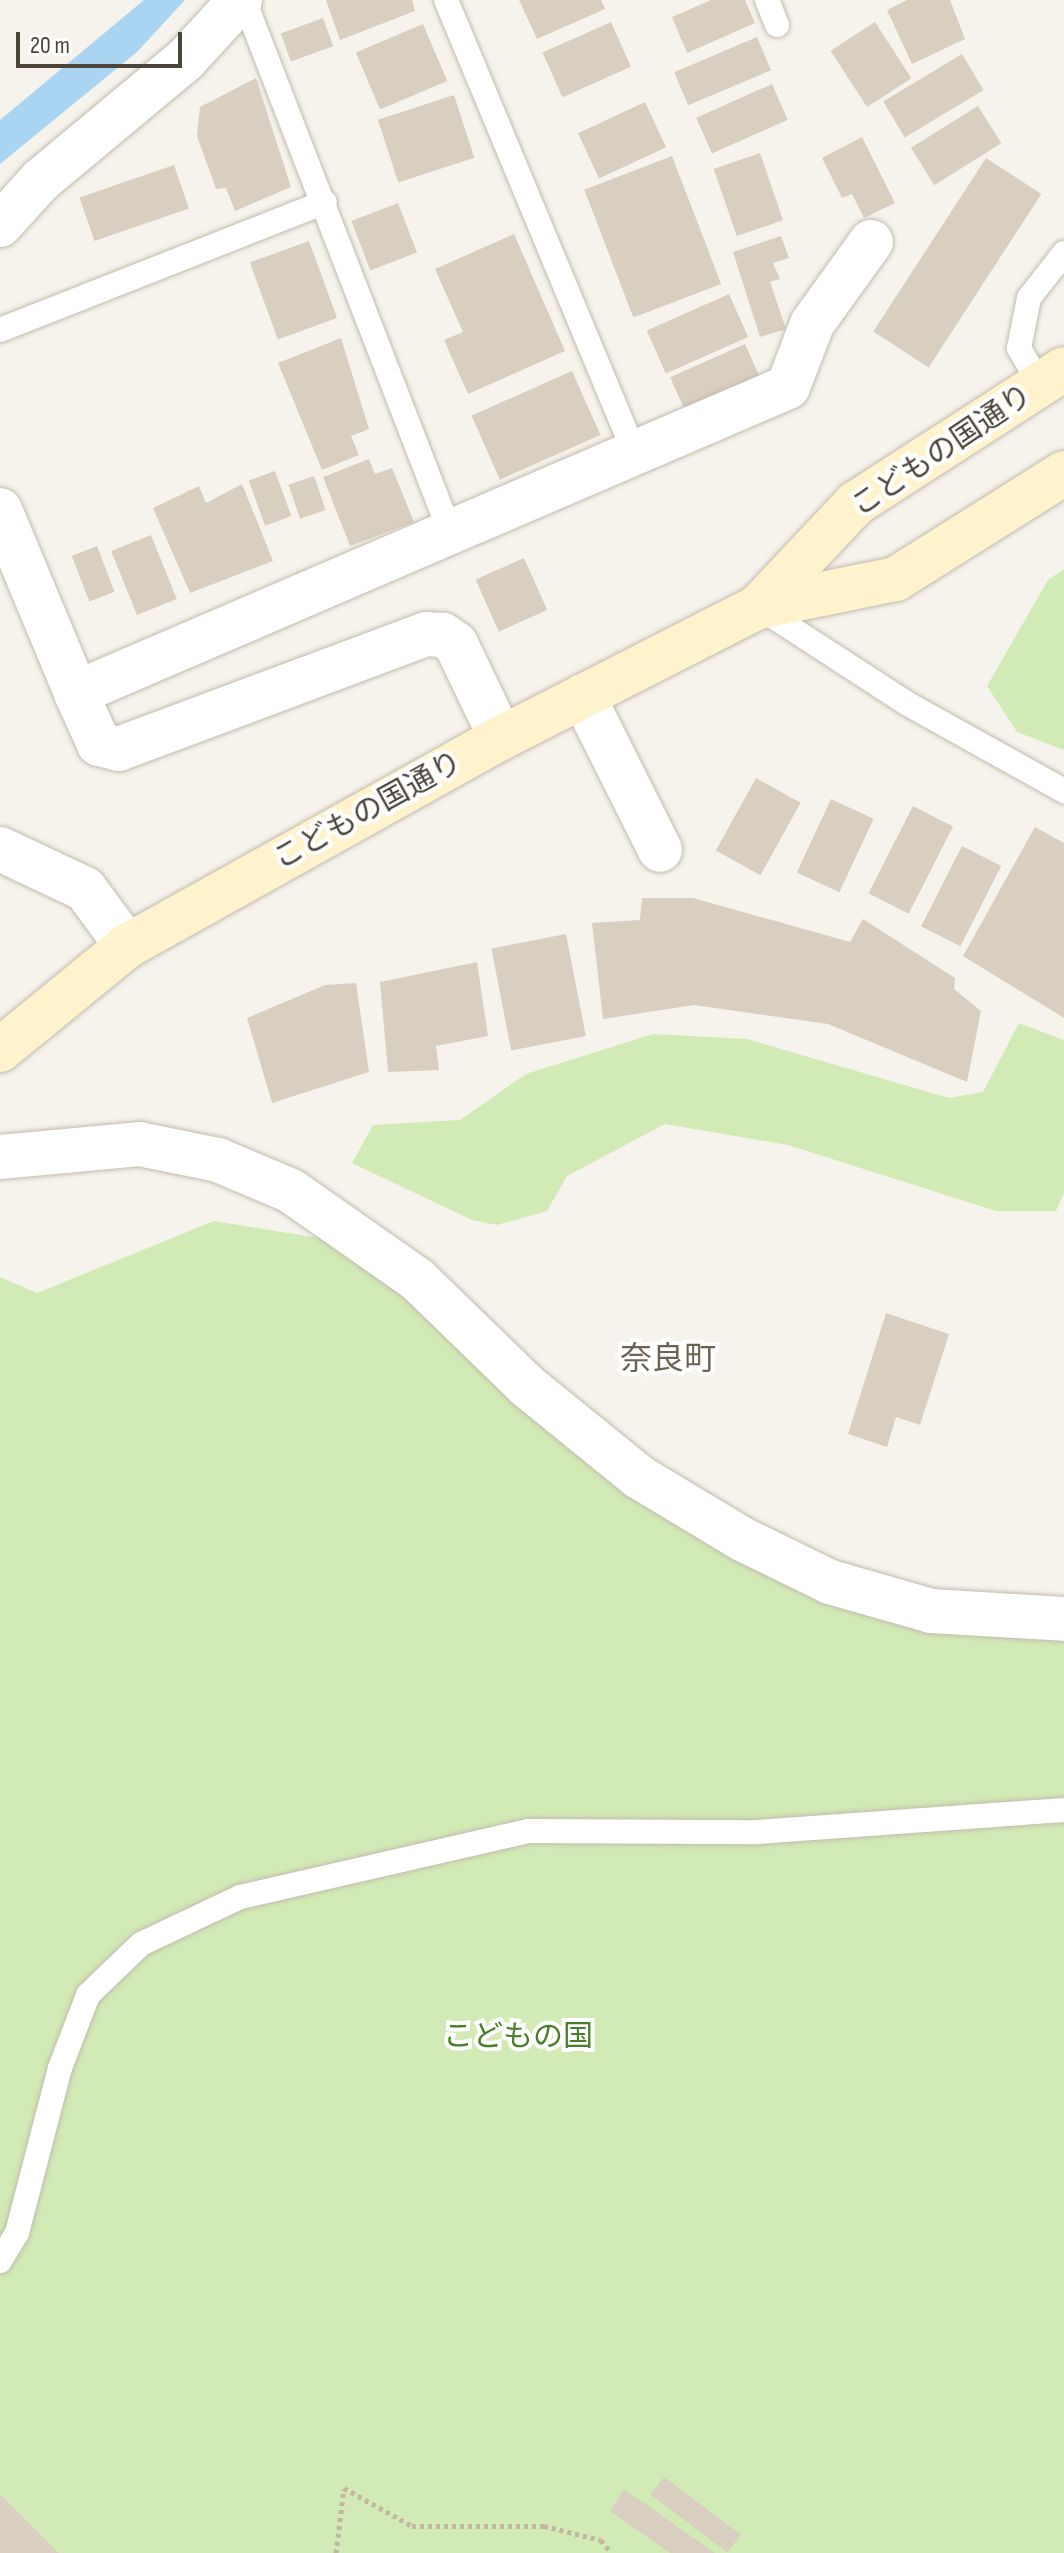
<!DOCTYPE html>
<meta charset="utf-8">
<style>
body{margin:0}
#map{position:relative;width:1064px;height:2553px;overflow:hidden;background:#f6f3ec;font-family:"Sofia Sans Condensed","Noto Sans JP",sans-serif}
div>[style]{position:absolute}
.green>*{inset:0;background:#d2eab5}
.water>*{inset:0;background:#a9d4f2}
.building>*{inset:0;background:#d8cfc1;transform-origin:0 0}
.path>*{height:5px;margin-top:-2.5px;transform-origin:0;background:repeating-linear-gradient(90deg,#c4b79f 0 4px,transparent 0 8px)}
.roads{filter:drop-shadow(0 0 2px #c2bbae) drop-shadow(0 0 2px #c2bbae)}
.service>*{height:24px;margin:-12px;padding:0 12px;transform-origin:12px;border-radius:12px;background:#fff}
.minor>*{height:44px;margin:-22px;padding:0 22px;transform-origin:22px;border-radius:22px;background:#fff}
.tertiary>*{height:44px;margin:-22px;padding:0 22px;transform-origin:22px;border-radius:22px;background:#fff}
.secondary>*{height:44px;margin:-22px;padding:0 22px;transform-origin:22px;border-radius:22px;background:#fff3cd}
span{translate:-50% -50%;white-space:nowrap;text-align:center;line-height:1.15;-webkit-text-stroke:8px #fff;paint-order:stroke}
.street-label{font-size:30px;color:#4b4439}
.park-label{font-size:30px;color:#4a7f2a}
.neighbourhood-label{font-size:32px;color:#6e6250}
.scale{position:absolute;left:16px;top:32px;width:166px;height:36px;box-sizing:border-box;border:4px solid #4b4439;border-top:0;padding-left:10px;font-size:24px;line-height:28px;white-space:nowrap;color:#4b4439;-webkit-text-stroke:6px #fff;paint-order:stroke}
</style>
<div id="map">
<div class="green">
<div style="clip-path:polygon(1064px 569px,1064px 750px,1017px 732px,987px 686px,1048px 580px)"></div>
<div style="clip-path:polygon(1019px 1023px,1064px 1040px,1064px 1193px,1056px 1211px,996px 1211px,788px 1145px,665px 1124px,567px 1176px,547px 1211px,497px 1225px,472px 1220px,352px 1163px,373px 1125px,460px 1120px,526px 1074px,653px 1034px,747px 1039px,949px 1098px,983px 1092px)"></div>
<div style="clip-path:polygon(214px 1221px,332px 1240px,631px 1483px,830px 1594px,1064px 1633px,1064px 2553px,0 2553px,0 1277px,37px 1293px)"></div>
</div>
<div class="water">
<div style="clip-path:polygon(144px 0,185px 0,137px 52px,0 164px,0 120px)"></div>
</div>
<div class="building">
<div style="clip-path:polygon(326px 0,412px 0,415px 11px,340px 40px)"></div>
<div style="clip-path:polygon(519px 0,601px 0,605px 9px,537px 39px)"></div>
<div style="clip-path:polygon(711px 0,745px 0,755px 23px,687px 53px,672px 17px)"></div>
<div style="clip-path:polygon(907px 0,950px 0,965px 39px,912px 64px,887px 10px)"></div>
<div style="left:323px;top:18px;width:30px;height:45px;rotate:70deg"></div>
<div style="left:611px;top:22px;width:49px;height:75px;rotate:66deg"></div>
<div style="left:875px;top:22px;width:67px;height:53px;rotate:57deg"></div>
<div style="left:423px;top:24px;width:62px;height:73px;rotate:67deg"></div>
<div style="left:757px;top:37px;width:36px;height:90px;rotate:67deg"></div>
<div style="left:962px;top:54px;width:42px;height:92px;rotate:59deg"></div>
<div style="clip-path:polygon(256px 78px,291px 187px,235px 211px,226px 188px,216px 189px,197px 136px,200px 107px)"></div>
<div style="left:772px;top:84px;width:39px;height:83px;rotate:66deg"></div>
<div style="left:454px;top:95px;width:66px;height:80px;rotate:72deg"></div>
<div style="left:645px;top:102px;width:50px;height:74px;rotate:65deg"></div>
<div style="left:978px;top:106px;width:44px;height:79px;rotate:58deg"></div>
<div style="clip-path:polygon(862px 137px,895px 203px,864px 218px,852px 194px,842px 198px,822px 158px)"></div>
<div style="left:760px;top:153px;width:71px;height:49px;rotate:71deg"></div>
<div style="left:672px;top:156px;width:137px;height:94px;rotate:69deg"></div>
<div style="left:986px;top:158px;width:66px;height:207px;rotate:33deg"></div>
<div style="left:174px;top:165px;width:46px;height:100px;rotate:71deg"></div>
<div style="left:398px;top:203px;width:53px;height:50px;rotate:69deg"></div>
<div style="clip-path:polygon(514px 234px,565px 351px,468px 394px,444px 340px,463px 332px,435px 269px)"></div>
<div style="clip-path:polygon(781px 236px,789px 258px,773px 263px,780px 279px,770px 282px,786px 329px,760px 337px,733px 252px)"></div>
<div style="left:309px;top:241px;width:82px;height:63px;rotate:70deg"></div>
<div style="left:729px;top:294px;width:47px;height:90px;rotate:66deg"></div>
<div style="clip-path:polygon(341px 338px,369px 429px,351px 436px,359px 455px,322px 470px,278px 363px)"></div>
<div style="left:745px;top:344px;width:44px;height:82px;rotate:66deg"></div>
<div style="left:572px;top:371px;width:70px;height:110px;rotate:66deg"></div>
<div style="clip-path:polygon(369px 459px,375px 474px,392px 468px,414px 522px,350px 546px,323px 477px)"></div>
<div style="left:275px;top:471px;width:48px;height:28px;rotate:70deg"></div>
<div style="left:314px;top:476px;width:36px;height:27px;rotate:71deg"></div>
<div style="clip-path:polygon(242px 484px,273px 561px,190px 593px,153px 508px,199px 486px,206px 503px)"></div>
<div style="left:151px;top:535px;width:69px;height:43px;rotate:68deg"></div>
<div style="left:97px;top:546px;width:49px;height:27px;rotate:69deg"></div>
<div style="left:524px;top:558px;width:57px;height:53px;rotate:66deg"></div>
<div style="left:756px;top:778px;width:51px;height:83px;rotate:29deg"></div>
<div style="left:831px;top:799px;width:47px;height:81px;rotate:25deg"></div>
<div style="left:913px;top:806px;width:45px;height:98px;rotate:27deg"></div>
<div style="clip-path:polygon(1035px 827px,1064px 843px,1064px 1018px,963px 956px)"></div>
<div style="left:962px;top:846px;width:44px;height:90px;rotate:27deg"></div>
<div style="clip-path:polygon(642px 898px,693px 898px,850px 942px,863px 919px,955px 978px,954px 989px,981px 1011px,967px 1082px,828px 1024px,694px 1005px,603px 1019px,592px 923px,640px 920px)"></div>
<div style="left:566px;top:934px;width:104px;height:76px;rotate:79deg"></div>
<div style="clip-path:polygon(477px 962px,488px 1036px,436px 1046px,439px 1070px,388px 1072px,380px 982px)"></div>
<div style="clip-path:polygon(356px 983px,369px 1072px,272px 1103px,247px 1018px,325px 985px)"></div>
<div style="clip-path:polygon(886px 1313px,949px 1334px,920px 1425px,896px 1417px,887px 1447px,848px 1434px)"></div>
<div style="left:664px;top:2477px;width:96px;height:22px;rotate:37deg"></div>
<div style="clip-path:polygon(624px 2489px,715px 2553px,670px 2553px,610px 2511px)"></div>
<div style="clip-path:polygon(0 2494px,59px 2553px,0 2553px)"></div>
</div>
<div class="path">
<div style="left:336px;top:2553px;width:65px;rotate:-83deg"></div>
<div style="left:344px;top:2488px;width:78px;rotate:29.2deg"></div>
<div style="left:412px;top:2526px;width:132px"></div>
<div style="left:544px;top:2526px;width:59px;rotate:13.8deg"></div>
<div style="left:601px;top:2540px;width:16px;rotate:52deg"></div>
</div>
<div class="roads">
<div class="service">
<div style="left:244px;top:0;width:570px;rotate:68.83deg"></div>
<div style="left:446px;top:0;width:493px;rotate:67.4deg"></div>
<div style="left:767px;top:0;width:27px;rotate:68deg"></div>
<div style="left:0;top:330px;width:349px;rotate:-21.5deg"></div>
<div style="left:1041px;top:386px;width:44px;rotate:-120.1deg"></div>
<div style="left:1019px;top:348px;width:51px;rotate:-78.7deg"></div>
<div style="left:1029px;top:298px;width:57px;rotate:-52.1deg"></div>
<div style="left:760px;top:608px;width:176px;rotate:33deg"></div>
<div style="left:908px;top:704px;width:179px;rotate:29.1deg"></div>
<div style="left:0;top:2261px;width:33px;rotate:-59deg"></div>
<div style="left:17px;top:2233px;width:171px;rotate:-75.4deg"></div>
<div style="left:60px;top:2068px;width:78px;rotate:-69deg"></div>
<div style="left:88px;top:1995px;width:74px;rotate:-43.9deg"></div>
<div style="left:141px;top:1944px;width:110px;rotate:-25.4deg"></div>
<div style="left:240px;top:1897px;width:295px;rotate:-12.9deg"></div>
<div style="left:528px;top:1831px;width:229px;rotate:0.3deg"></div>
<div style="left:757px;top:1832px;width:308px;rotate:-4.1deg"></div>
</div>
<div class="minor">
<div style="left:583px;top:696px;width:172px;rotate:63.4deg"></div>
<div style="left:501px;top:738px;width:104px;rotate:-115.6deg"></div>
<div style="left:456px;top:644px;width:16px;rotate:-145deg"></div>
<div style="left:443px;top:635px;width:17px;rotate:-177deg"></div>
<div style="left:426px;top:634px;width:328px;rotate:159.5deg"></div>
<div style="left:119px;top:749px;width:21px;rotate:-166deg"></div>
<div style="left:99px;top:744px;width:56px;rotate:-114.3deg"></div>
<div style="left:76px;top:693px;width:775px;rotate:-23.26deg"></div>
<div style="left:788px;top:387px;width:67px;rotate:-69.1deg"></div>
<div style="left:812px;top:324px;width:101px;rotate:-54.3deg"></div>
<div style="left:0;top:1157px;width:140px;rotate:-5.3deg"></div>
<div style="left:139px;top:1144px;width:81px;rotate:11.4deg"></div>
<div style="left:218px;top:1160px;width:79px;rotate:23deg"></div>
<div style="left:291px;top:1191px;width:155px;rotate:35deg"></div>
<div style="left:418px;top:1280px;width:152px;rotate:44.2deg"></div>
<div style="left:527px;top:1386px;width:144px;rotate:39.1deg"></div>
<div style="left:639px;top:1477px;width:120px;rotate:31deg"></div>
<div style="left:742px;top:1539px;width:98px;rotate:26deg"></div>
<div style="left:830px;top:1582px;width:105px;rotate:16deg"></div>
<div style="left:931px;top:1611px;width:133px;rotate:3.4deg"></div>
</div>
<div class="tertiary">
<div style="left:0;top:225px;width:61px;rotate:-47.7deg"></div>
<div style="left:41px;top:180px;width:189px;rotate:-39.8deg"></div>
<div style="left:186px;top:59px;width:80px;rotate:-47.5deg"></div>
<div style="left:0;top:510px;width:198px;rotate:67.4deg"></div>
<div style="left:0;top:849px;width:94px;rotate:25.2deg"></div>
<div style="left:85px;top:889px;width:71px;rotate:53.6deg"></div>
</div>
<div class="secondary">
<div style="left:758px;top:607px;width:143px;rotate:-46.7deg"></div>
<div style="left:856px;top:503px;width:247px;rotate:-32.8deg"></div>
<div style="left:0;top:1050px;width:164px;rotate:-39.3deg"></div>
<div style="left:127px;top:946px;width:428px;rotate:-29.1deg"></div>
<div style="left:501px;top:738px;width:288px;rotate:-27deg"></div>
<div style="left:758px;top:607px;width:141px;rotate:-11.5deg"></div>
<div style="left:896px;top:579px;width:199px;rotate:-32.2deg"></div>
</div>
</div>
<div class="street-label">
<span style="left:942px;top:451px;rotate:-34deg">こどもの国通り</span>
<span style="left:368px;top:811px;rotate:-29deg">こどもの国通り</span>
</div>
<div class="park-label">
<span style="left:518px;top:2037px">こどもの国</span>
</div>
<div class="neighbourhood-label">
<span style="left:668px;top:1360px">奈良町</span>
</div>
<div class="scale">20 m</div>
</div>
